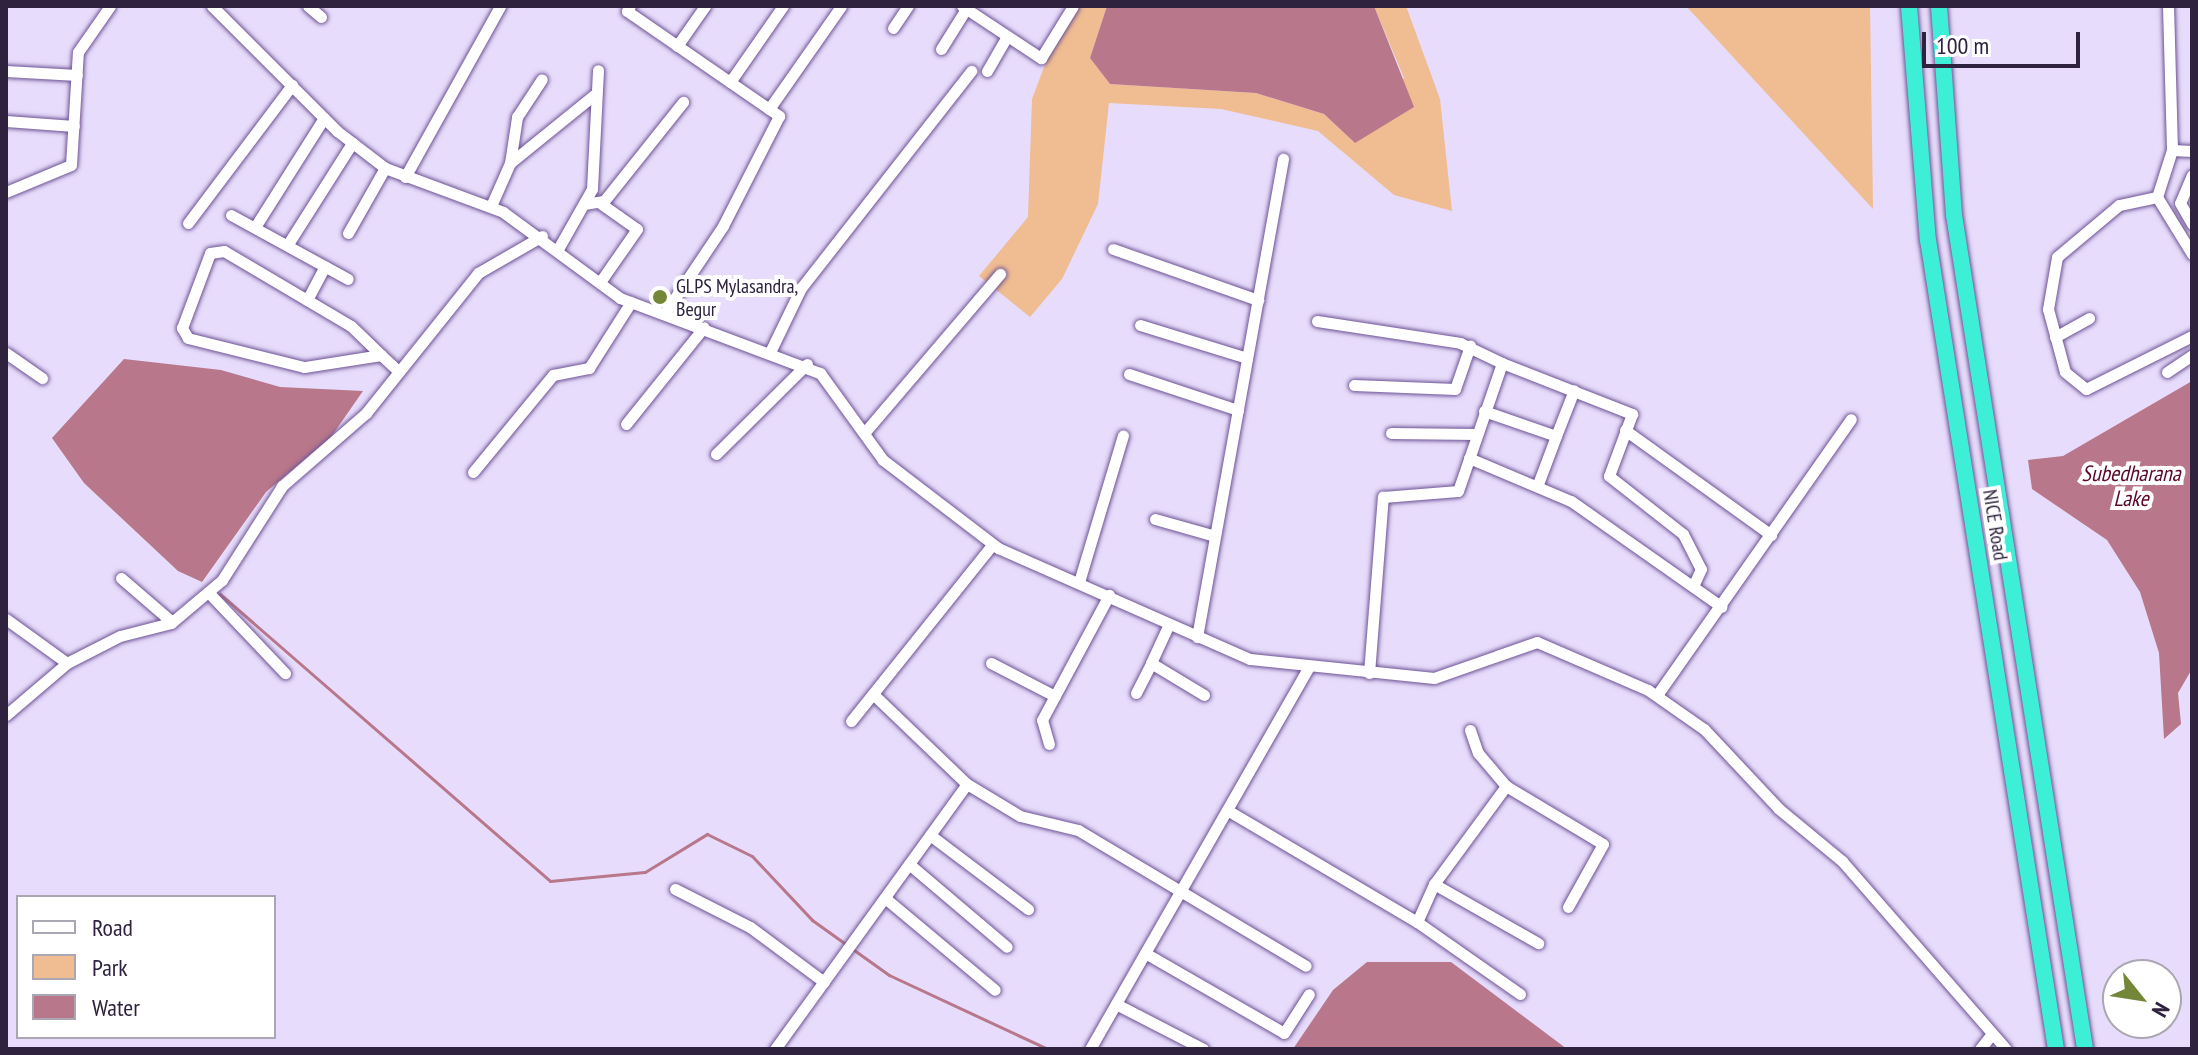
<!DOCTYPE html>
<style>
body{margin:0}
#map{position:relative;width:2198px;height:1055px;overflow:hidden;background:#e7dcfb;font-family:"PT Sans Narrow",sans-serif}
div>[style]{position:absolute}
.green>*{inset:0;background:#f0bc91}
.water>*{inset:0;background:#b8778a}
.stream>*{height:3px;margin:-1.5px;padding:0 1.5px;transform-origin:1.5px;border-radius:1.5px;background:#b8778a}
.roads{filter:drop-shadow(0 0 2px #6d5295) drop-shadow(0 0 2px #6d5295)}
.minor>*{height:11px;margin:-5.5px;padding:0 5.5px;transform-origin:5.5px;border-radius:5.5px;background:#fff}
.highway>*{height:16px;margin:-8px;padding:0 8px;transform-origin:8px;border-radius:8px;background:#3defd7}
.dots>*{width:22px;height:22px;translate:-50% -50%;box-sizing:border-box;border:4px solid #fff;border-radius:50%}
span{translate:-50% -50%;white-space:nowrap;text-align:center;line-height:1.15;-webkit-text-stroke:8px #fff;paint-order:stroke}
.poi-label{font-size:20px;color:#2e223f}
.left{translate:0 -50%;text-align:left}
.street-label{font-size:20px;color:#2e223f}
.water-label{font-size:22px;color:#59082c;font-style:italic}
.frame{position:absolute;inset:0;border:8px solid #2e223f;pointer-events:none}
.legend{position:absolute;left:16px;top:895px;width:260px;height:144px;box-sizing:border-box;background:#fff;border:2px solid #aba7b2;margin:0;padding:10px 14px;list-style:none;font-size:24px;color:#2e223f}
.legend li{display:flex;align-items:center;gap:16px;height:40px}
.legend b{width:40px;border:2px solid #aba7b2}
.north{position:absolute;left:2102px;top:959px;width:80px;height:80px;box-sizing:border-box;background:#fff;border:2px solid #aba7b2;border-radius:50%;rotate:120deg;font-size:22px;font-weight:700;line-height:32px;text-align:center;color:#2e223f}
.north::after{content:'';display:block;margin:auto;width:28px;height:36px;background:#748738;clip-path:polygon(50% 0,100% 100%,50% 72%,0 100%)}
.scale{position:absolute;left:1922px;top:32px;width:158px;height:36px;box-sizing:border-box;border:4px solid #2e223f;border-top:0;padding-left:10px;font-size:24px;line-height:28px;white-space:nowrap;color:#2e223f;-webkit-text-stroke:6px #fff;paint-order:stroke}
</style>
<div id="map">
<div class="green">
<div style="clip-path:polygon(1067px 6px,1107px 6px,1090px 58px,1110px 84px,1256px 93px,1324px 114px,1355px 143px,1404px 78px,1374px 6px,1406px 6px,1440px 99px,1452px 211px,1394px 195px,1318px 131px,1221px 109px,1109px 103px,1098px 204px,1062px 279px,1030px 317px,979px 276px,1028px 217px,1032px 99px)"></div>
<div style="clip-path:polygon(1686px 6px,1870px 6px,1873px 209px)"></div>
</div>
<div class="water">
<div style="clip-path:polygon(1107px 6px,1374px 6px,1414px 107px,1355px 143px,1324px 114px,1256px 93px,1110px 84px,1090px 58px)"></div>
<div style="clip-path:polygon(124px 359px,221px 370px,280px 387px,363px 391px,331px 437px,266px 492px,202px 582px,178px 571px,84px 483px,52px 438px)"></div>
<div style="clip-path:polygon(2192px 381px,2192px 669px,2178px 693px,2181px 724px,2164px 739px,2159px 653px,2140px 592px,2107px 540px,2032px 489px,2028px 460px,2063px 456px)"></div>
<div style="clip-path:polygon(1367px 962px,1451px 962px,1567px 1049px,1293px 1049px,1333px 990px)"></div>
</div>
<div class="stream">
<div style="left:220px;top:594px;width:437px;rotate:41deg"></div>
<div style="left:550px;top:881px;width:95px;rotate:-5.4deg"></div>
<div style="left:645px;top:872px;width:73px;rotate:-31.5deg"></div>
<div style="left:707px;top:834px;width:50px;rotate:26.1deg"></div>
<div style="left:752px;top:856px;width:88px;rotate:46.8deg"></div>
<div style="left:812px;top:920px;width:95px;rotate:35.5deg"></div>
<div style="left:889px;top:975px;width:175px;rotate:25deg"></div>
</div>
<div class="roads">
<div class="minor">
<div style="left:212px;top:6px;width:177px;rotate:45deg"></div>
<div style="left:337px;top:131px;width:61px;rotate:37.6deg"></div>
<div style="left:385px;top:168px;width:126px;rotate:20.4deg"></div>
<div style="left:503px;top:212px;width:145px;rotate:36.3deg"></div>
<div style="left:620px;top:298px;width:214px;rotate:20.6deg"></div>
<div style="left:820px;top:373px;width:107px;rotate:54.1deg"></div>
<div style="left:883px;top:460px;width:145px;rotate:37.4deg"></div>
<div style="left:998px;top:548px;width:275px;rotate:23.8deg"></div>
<div style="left:1250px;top:659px;width:185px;rotate:5.9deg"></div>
<div style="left:1434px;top:678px;width:109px;rotate:-19.3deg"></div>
<div style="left:1537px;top:642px;width:121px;rotate:23.4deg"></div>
<div style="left:1648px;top:690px;width:68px;rotate:34.9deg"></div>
<div style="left:1704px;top:729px;width:110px;rotate:46.8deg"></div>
<div style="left:1779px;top:809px;width:82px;rotate:39.5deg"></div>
<div style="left:1842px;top:861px;width:249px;rotate:48.9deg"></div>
<div style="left:308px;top:6px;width:17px;rotate:40deg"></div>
<div style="left:630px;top:6px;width:6px;rotate:121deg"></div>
<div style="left:627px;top:11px;width:185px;rotate:34.6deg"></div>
<div style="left:779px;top:116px;width:123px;rotate:117deg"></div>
<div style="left:723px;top:226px;width:106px;rotate:123.8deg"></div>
<div style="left:962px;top:6px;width:95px;rotate:33.4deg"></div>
<div style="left:1041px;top:58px;width:61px;rotate:-58.4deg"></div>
<div style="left:2168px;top:6px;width:144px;rotate:88.4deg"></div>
<div style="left:2172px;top:150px;width:49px;rotate:107.7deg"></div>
<div style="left:2157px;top:197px;width:67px;rotate:58.4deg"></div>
<div style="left:893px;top:28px;width:27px;rotate:-56deg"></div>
<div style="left:677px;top:46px;width:49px;rotate:-55deg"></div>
<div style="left:941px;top:49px;width:47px;rotate:-58deg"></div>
<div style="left:6px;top:71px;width:71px;rotate:3.2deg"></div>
<div style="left:987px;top:71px;width:39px;rotate:-60deg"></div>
<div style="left:730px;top:82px;width:93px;rotate:-55.1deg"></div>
<div style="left:769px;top:109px;width:126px;rotate:-55deg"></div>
<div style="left:6px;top:121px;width:68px;rotate:4.2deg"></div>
<div style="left:2172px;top:150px;width:20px;rotate:3deg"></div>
<div style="left:510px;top:163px;width:108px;rotate:-39deg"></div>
<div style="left:2192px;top:175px;width:30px;rotate:113deg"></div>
<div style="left:2180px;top:203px;width:24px;rotate:60deg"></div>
<div style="left:405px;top:177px;width:196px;rotate:-60.9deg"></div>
<div style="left:6px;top:192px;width:70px;rotate:-22.6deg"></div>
<div style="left:71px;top:165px;width:113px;rotate:-86.5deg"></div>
<div style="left:78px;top:52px;width:56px;rotate:-55.2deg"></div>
<div style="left:2157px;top:197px;width:39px;rotate:168deg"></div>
<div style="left:2119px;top:205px;width:81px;rotate:140deg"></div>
<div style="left:2057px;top:257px;width:53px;rotate:99.8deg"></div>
<div style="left:2048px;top:309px;width:65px;rotate:74.9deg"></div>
<div style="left:2065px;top:372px;width:27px;rotate:39deg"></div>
<div style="left:2086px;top:389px;width:119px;rotate:-26.6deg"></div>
<div style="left:600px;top:203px;width:45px;rotate:35.1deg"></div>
<div style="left:637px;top:229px;width:65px;rotate:124.9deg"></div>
<div style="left:584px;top:204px;width:20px;rotate:-9deg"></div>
<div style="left:604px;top:201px;width:127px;rotate:-51.4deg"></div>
<div style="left:491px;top:206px;width:47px;rotate:-66.2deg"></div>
<div style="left:510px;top:163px;width:47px;rotate:-81.3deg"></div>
<div style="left:517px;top:117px;width:45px;rotate:-56.7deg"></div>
<div style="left:231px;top:215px;width:133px;rotate:28.7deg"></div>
<div style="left:188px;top:223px;width:173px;rotate:-53deg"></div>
<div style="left:255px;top:227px;width:129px;rotate:-57.7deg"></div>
<div style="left:348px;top:233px;width:75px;rotate:-60.4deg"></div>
<div style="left:288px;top:244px;width:120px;rotate:-57.6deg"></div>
<div style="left:558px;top:249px;width:69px;rotate:-60.5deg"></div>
<div style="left:592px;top:189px;width:119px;rotate:-87.1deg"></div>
<div style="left:1113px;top:249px;width:154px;rotate:19.4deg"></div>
<div style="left:307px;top:300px;width:38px;rotate:-62deg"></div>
<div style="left:1317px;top:321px;width:145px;rotate:8.7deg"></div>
<div style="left:1460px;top:343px;width:47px;rotate:25.5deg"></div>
<div style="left:1140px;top:325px;width:112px;rotate:17.1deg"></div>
<div style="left:2055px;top:337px;width:39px;rotate:-29deg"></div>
<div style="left:771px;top:350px;width:69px;rotate:-64.2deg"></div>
<div style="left:801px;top:288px;width:276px;rotate:-51.9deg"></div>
<div style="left:6px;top:353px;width:44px;rotate:34.8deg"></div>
<div style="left:381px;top:355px;width:78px;rotate:171.1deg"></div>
<div style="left:304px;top:367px;width:120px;rotate:-166deg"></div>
<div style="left:188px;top:338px;width:12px;rotate:-121deg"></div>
<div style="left:182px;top:328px;width:80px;rotate:-69.5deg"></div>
<div style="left:210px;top:253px;width:14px;rotate:-8deg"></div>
<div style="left:224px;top:251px;width:147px;rotate:30.6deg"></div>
<div style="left:351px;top:326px;width:42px;rotate:44deg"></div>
<div style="left:381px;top:355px;width:21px;rotate:43deg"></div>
<div style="left:2167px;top:372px;width:30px;rotate:-34deg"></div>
<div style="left:1129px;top:374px;width:115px;rotate:18.3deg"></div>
<div style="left:1354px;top:385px;width:101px;rotate:2.3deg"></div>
<div style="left:1455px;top:389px;width:46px;rotate:-70.8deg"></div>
<div style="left:1484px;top:411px;width:76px;rotate:19.1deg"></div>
<div style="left:1556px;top:436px;width:49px;rotate:-68.6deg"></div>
<div style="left:626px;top:424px;width:124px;rotate:-51.2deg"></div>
<div style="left:1625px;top:430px;width:180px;rotate:35.7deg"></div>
<div style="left:865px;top:432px;width:208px;rotate:-49.5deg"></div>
<div style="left:1391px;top:433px;width:85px;rotate:0.7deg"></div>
<div style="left:716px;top:454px;width:128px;rotate:-44.7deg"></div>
<div style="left:1469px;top:458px;width:111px;rotate:22.9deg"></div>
<div style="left:1571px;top:501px;width:184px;rotate:35.1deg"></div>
<div style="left:473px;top:472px;width:126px;rotate:-50.5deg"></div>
<div style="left:553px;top:375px;width:37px;rotate:-11deg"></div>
<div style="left:589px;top:368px;width:78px;rotate:-57.5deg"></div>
<div style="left:1538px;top:484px;width:51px;rotate:-69.4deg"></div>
<div style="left:1155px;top:519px;width:62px;rotate:15.8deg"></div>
<div style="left:121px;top:578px;width:67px;rotate:40.8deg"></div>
<div style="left:1079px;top:582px;width:153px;rotate:-73.3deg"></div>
<div style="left:208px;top:592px;width:112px;rotate:46.5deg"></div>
<div style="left:6px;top:619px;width:75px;rotate:35.8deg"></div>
<div style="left:1169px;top:624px;width:43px;rotate:114.8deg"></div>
<div style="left:1151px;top:663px;width:62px;rotate:31.1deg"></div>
<div style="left:1197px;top:637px;width:486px;rotate:-79.8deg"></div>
<div style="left:991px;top:663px;width:72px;rotate:27.3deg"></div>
<div style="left:1369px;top:673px;width:177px;rotate:-85.5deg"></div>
<div style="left:1383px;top:497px;width:75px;rotate:-4.6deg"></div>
<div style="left:1458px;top:491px;width:135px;rotate:-71deg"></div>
<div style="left:1502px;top:363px;width:140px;rotate:21.4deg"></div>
<div style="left:1632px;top:414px;width:66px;rotate:110.4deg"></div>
<div style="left:1609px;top:476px;width:94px;rotate:38.1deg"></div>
<div style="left:1683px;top:534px;width:39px;rotate:63deg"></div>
<div style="left:1701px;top:569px;width:19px;rotate:115deg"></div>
<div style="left:1136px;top:693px;width:34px;rotate:-63deg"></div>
<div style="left:873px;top:694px;width:130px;rotate:43.8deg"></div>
<div style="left:967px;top:784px;width:62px;rotate:31.1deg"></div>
<div style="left:1020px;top:816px;width:60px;rotate:13.6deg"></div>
<div style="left:1078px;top:830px;width:265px;rotate:30.8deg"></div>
<div style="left:1657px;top:695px;width:337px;rotate:-54.9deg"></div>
<div style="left:6px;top:715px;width:80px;rotate:-40.4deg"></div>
<div style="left:67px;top:663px;width:59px;rotate:-27deg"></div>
<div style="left:120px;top:636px;width:53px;rotate:-14.3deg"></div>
<div style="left:171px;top:623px;width:67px;rotate:-40.1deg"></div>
<div style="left:222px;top:580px;width:112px;rotate:-57.4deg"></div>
<div style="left:282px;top:486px;width:111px;rotate:-41deg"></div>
<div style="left:366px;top:413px;width:179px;rotate:-51.3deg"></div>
<div style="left:478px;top:273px;width:74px;rotate:-30deg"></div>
<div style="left:851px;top:721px;width:226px;rotate:-51.3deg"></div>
<div style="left:1470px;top:730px;width:24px;rotate:71deg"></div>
<div style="left:1478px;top:753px;width:43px;rotate:49.7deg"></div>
<div style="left:1506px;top:786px;width:113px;rotate:30.9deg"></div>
<div style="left:1603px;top:844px;width:72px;rotate:119.1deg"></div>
<div style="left:1049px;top:744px;width:25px;rotate:-106deg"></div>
<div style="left:1042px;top:720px;width:142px;rotate:-61.8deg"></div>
<div style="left:1227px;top:810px;width:221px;rotate:30.5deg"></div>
<div style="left:930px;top:835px;width:123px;rotate:37.1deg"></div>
<div style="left:909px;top:864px;width:128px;rotate:40.3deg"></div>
<div style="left:1434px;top:884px;width:122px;rotate:-53.7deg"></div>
<div style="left:675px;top:889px;width:84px;rotate:26.9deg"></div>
<div style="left:750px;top:927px;width:92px;rotate:36.6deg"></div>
<div style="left:885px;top:898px;width:143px;rotate:39.9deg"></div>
<div style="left:1145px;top:953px;width:160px;rotate:29.9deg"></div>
<div style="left:1284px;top:1033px;width:46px;rotate:-57.3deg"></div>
<div style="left:1520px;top:994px;width:126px;rotate:-145deg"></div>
<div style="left:1417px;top:922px;width:42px;rotate:-65.9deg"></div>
<div style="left:1434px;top:884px;width:120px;rotate:29.6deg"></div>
<div style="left:1116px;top:1004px;width:98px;rotate:27.3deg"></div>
<div style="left:775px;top:1049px;width:327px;rotate:-54.1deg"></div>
<div style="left:1090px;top:1049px;width:441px;rotate:-60.2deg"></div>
<div style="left:1980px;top:1049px;width:18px;rotate:-52deg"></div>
</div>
<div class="highway">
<div style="left:1909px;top:6px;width:235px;rotate:85.4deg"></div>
<div style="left:1928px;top:240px;width:819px;rotate:81.01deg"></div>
<div style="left:1939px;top:6px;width:210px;rotate:85.9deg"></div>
<div style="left:1954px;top:215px;width:844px;rotate:81.07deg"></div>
</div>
</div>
<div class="dots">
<div style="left:660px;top:297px;background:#748738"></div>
</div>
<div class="poi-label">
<span class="left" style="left:676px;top:298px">GLPS Mylasandra,<br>Begur</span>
</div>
<div class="street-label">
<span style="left:1995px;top:525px;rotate:81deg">NICE Road</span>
</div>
<div class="water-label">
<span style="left:2131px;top:486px">Subedharana<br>Lake</span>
</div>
<div class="frame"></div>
<ul class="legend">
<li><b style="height:10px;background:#fff"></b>Road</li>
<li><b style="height:22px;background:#f0bc91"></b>Park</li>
<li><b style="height:22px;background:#b8778a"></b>Water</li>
</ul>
<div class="north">N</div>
<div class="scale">100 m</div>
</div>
